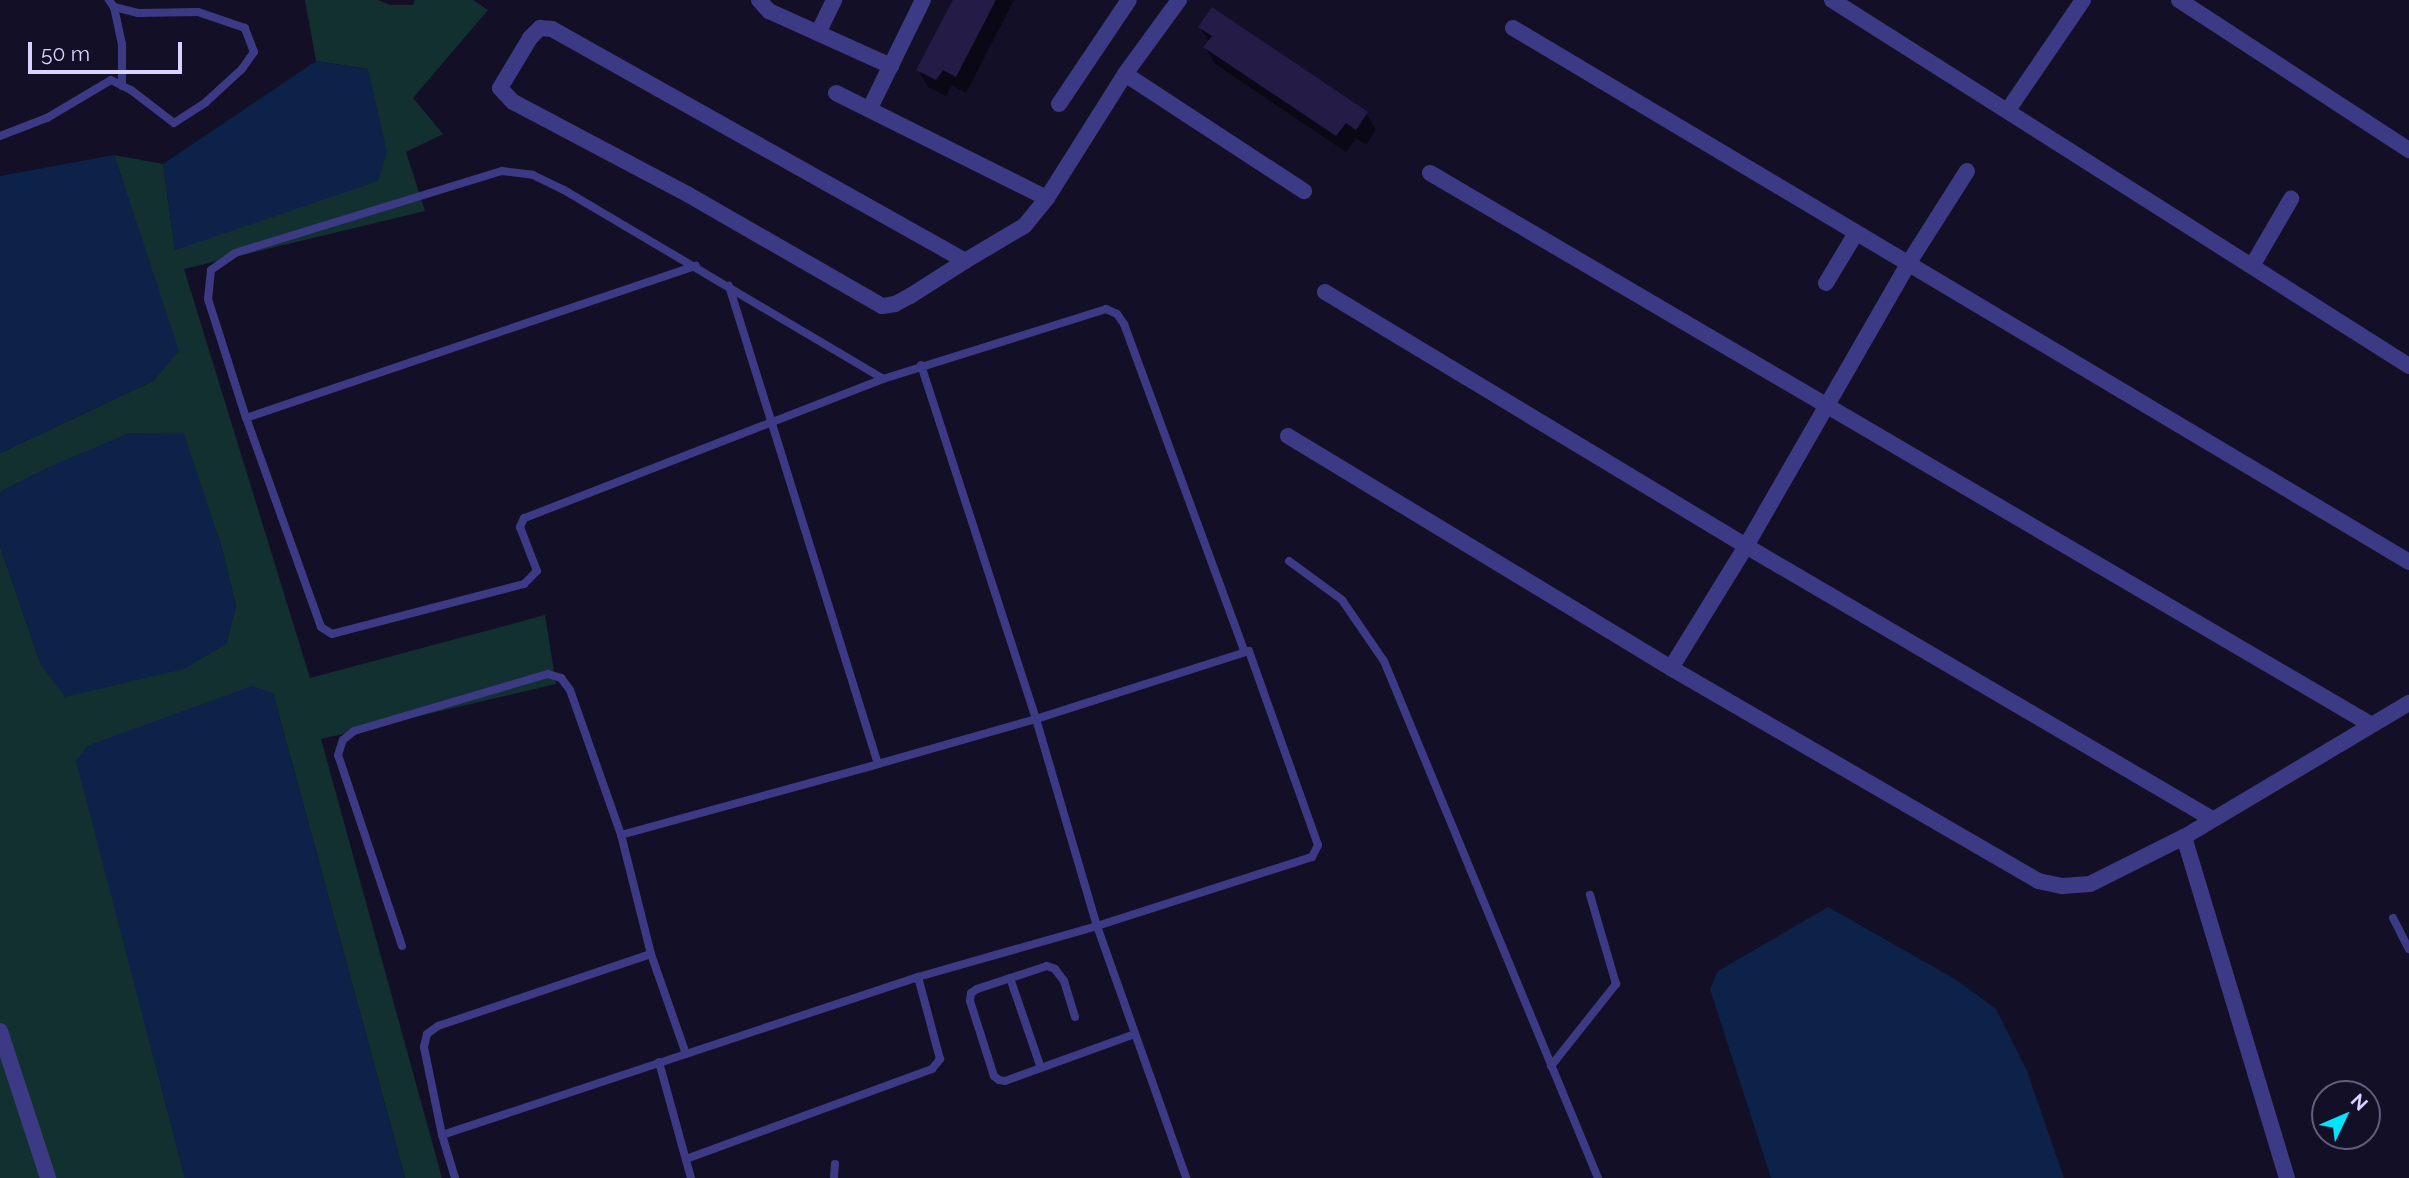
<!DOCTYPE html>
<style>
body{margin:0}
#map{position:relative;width:2409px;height:1178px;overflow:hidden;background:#130f26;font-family:Raleway,sans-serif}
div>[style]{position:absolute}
.green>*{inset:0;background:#12302f}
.water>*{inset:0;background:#0c2248}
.shadow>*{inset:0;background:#0007}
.building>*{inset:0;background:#241b47}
.lane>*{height:8px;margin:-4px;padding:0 4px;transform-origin:4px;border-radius:4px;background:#3d3a85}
.street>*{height:16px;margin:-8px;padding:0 8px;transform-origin:8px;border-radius:8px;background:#3d3a85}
span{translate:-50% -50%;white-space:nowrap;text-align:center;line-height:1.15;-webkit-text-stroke:5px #130f26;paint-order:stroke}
.north{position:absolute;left:2311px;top:1080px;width:70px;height:70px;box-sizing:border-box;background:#130f26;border:2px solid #625e7d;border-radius:50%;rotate:46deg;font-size:19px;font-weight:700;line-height:28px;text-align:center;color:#d9d4ff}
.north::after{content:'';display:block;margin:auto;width:24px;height:32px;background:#00e5ff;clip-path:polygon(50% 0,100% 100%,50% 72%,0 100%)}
.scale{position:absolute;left:28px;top:42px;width:154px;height:32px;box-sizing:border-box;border:4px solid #d9d4ff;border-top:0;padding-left:9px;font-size:21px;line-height:24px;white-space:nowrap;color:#d9d4ff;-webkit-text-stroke:5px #130f26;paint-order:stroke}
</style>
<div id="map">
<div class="green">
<div style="clip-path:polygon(305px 0,378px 0,390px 5px,413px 5px,415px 0,473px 0,488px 10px,413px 98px,443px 134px,406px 152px,425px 211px,184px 269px,310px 678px,545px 615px,556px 684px,321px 739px,442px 1178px,405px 1178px,273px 693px,77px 761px,185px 1178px,0 1178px,0 546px,41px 665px,226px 644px,236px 606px,222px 548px,183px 434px,3px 490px,0 495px,0 453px,153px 381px,178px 351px,114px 155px,163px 164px,175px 250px,368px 69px,316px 61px)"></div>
</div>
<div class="water">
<div style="clip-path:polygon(316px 61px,368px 69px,387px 152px,378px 181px,175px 250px,163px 164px)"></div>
<div style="clip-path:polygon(114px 155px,179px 351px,153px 381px,0 453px,0 176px)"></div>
<div style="clip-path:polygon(129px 433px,184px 434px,222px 548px,236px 606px,226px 644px,184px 669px,65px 697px,41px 665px,0 546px,0 495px,3px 490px,47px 468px)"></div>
<div style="clip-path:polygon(252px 686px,273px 693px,405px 1178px,185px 1178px,76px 761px,87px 746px)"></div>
<div style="clip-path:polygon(1828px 907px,1955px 979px,1996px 1009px,2027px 1071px,2064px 1178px,1771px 1178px,1710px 989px,1718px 971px)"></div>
</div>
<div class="shadow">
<div style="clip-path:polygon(955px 0,1014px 0,966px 93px,952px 85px,946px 96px,928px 87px,918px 70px)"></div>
<div style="clip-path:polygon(1200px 27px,1366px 113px,1376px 130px,1366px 145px,1356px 138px,1346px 152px,1215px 64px,1205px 47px,1209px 42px)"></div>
</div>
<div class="building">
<div style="clip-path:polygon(953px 0,996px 0,956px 77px,943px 70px,936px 80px,916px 70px)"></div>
<div style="clip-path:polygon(1212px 7px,1368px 112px,1356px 130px,1346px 123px,1336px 136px,1203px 47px,1212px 36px,1198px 27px)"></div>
</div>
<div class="lane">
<div style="left:114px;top:7px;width:38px;rotate:78deg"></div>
<div style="left:122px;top:44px;width:42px;rotate:90deg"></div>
<div style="left:0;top:136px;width:50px;rotate:-21deg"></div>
<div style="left:47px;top:118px;width:74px;rotate:-30.7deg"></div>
<div style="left:111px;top:80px;width:22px;rotate:27deg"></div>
<div style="left:131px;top:90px;width:54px;rotate:37.5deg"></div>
<div style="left:174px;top:123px;width:38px;rotate:-33deg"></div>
<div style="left:206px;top:102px;width:49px;rotate:-42.5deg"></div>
<div style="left:242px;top:69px;width:21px;rotate:-55deg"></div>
<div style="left:254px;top:52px;width:26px;rotate:-111deg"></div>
<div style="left:245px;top:28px;width:50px;rotate:-161.2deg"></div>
<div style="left:198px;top:12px;width:60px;rotate:179deg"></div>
<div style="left:138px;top:13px;width:25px;rotate:-166deg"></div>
<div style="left:114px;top:7px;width:9px;rotate:-126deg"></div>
<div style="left:921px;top:365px;width:372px;rotate:72deg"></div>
<div style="left:1036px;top:719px;width:216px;rotate:73.6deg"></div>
<div style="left:1097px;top:926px;width:267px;rotate:70.5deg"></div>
<div style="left:883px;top:379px;width:385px;rotate:158.8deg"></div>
<div style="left:524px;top:518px;width:10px;rotate:114deg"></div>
<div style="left:520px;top:527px;width:47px;rotate:68.9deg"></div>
<div style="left:537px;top:571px;width:18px;rotate:135deg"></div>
<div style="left:524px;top:584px;width:198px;rotate:165.4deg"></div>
<div style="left:332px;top:634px;width:13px;rotate:-148deg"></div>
<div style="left:321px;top:627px;width:222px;rotate:-109.7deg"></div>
<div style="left:246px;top:418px;width:125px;rotate:-107.7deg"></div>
<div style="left:208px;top:299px;width:29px;rotate:-84deg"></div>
<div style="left:211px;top:270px;width:29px;rotate:-35deg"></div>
<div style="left:235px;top:253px;width:279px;rotate:-17.1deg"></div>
<div style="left:502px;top:171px;width:31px;rotate:7deg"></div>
<div style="left:533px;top:175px;width:34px;rotate:26deg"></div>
<div style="left:564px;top:190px;width:371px;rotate:30.6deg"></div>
<div style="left:883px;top:379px;width:234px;rotate:-17.4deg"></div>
<div style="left:1106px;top:309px;width:12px;rotate:24deg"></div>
<div style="left:1117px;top:314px;width:12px;rotate:55deg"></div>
<div style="left:1124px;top:324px;width:348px;rotate:69.8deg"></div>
<div style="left:246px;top:418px;width:475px;rotate:-18.7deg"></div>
<div style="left:1289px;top:561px;width:66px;rotate:36.3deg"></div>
<div style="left:1342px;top:600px;width:74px;rotate:55.5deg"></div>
<div style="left:1384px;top:661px;width:560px;rotate:67.51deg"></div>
<div style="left:2393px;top:918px;width:35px;rotate:63deg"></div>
<div style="left:402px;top:946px;width:201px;rotate:-108.5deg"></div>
<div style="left:338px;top:755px;width:16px;rotate:-72deg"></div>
<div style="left:343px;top:740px;width:14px;rotate:-39deg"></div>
<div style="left:354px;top:731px;width:202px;rotate:-16.4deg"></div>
<div style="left:548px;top:674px;width:14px;rotate:17deg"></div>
<div style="left:561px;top:678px;width:15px;rotate:53deg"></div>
<div style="left:570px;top:690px;width:154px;rotate:70.6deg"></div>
<div style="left:1010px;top:978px;width:95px;rotate:71deg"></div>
<div style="left:1075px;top:1017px;width:38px;rotate:-107deg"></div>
<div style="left:1064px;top:981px;width:15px;rotate:-127deg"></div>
<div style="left:1055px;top:969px;width:9px;rotate:-159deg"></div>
<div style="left:1047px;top:966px;width:74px;rotate:161.8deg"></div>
<div style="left:977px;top:989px;width:7px;rotate:146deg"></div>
<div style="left:971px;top:993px;width:8px;rotate:97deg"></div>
<div style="left:970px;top:1001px;width:79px;rotate:72.3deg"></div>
<div style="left:994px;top:1076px;width:6px;rotate:39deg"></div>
<div style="left:999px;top:1080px;width:6px;rotate:9deg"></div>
<div style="left:1005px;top:1081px;width:138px;rotate:-19.9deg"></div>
<div style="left:686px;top:1054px;width:106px;rotate:-109.3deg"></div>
<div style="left:651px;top:954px;width:123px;rotate:-104.1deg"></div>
<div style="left:621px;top:835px;width:267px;rotate:-15.4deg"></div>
<div style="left:878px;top:764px;width:501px;rotate:-107.31deg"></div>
<div style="left:659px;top:1062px;width:120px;rotate:74.6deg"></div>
<div style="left:1551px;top:1066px;width:105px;rotate:-51.6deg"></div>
<div style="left:1616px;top:984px;width:93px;rotate:-106.3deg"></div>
<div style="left:442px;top:1135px;width:502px;rotate:-18.36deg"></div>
<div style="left:918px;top:977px;width:186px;rotate:-15.9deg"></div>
<div style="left:1097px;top:926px;width:226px;rotate:-17.8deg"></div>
<div style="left:1312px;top:857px;width:13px;rotate:-63deg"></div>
<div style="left:1318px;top:845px;width:206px;rotate:-109.6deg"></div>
<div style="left:1249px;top:651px;width:224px;rotate:162.3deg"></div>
<div style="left:1036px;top:719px;width:164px;rotate:164.1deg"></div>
<div style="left:686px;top:1159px;width:262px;rotate:-20.1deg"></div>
<div style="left:932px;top:1069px;width:13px;rotate:-51deg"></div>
<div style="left:940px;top:1059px;width:85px;rotate:-105deg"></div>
<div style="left:455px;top:1178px;width:45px;rotate:-106.8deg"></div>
<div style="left:442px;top:1135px;width:90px;rotate:-101.6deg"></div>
<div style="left:424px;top:1047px;width:13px;rotate:-77deg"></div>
<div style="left:427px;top:1034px;width:14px;rotate:-36deg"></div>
<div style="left:438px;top:1026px;width:225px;rotate:-18.7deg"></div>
<div style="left:834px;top:1178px;width:14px;rotate:-86deg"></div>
</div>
<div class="street">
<div style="left:759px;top:0;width:15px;rotate:48deg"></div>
<div style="left:769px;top:11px;width:134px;rotate:24.3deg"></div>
<div style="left:1832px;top:0;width:683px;rotate:32.39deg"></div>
<div style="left:2179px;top:0;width:275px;rotate:33.1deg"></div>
<div style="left:1513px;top:28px;width:1043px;rotate:30.79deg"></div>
<div style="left:818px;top:33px;width:37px;rotate:-64deg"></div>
<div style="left:1125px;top:74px;width:214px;rotate:33.2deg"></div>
<div style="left:836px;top:93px;width:236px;rotate:26.5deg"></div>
<div style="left:1047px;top:198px;width:36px;rotate:129deg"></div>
<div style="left:1024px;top:226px;width:69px;rotate:149.3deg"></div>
<div style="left:965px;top:261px;width:65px;rotate:147.5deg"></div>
<div style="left:910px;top:296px;width:17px;rotate:152deg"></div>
<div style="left:895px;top:304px;width:13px;rotate:171deg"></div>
<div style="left:882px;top:306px;width:223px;rotate:-150.1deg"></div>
<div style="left:689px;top:195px;width:199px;rotate:-152.1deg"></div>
<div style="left:513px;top:102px;width:19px;rotate:-133deg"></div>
<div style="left:500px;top:88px;width:58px;rotate:-59deg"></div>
<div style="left:530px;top:38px;width:14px;rotate:-45deg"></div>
<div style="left:540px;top:28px;width:12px;rotate:5deg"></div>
<div style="left:552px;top:29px;width:474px;rotate:29.3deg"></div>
<div style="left:1059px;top:104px;width:125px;rotate:-56.1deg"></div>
<div style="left:870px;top:108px;width:120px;rotate:-63.9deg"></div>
<div style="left:2008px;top:110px;width:133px;rotate:-55.7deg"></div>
<div style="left:1430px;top:173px;width:1090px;rotate:30.38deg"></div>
<div style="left:1047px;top:198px;width:146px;rotate:-57.8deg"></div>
<div style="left:1125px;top:74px;width:92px;rotate:-53.9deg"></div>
<div style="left:2252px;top:266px;width:78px;rotate:-59.8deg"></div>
<div style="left:1826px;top:283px;width:58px;rotate:-59deg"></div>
<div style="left:1325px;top:292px;width:492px;rotate:31.1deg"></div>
<div style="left:1746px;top:546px;width:540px;rotate:30.36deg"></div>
<div style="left:1288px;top:436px;width:448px;rotate:31.2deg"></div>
<div style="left:1671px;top:668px;width:424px;rotate:30.1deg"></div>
<div style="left:2038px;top:881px;width:25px;rotate:12deg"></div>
<div style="left:2062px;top:886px;width:28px;rotate:-4deg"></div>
<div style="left:2090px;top:884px;width:105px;rotate:-26.6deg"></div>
<div style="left:2184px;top:837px;width:262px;rotate:-30.8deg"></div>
<div style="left:1671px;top:668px;width:143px;rotate:-58.4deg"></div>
<div style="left:1746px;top:546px;width:325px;rotate:-60.1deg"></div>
<div style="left:1908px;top:264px;width:110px;rotate:-57.6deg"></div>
<div style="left:2184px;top:837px;width:356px;rotate:73.2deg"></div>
<div style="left:0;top:1031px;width:155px;rotate:71.9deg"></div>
</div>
<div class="north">N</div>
<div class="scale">50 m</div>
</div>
